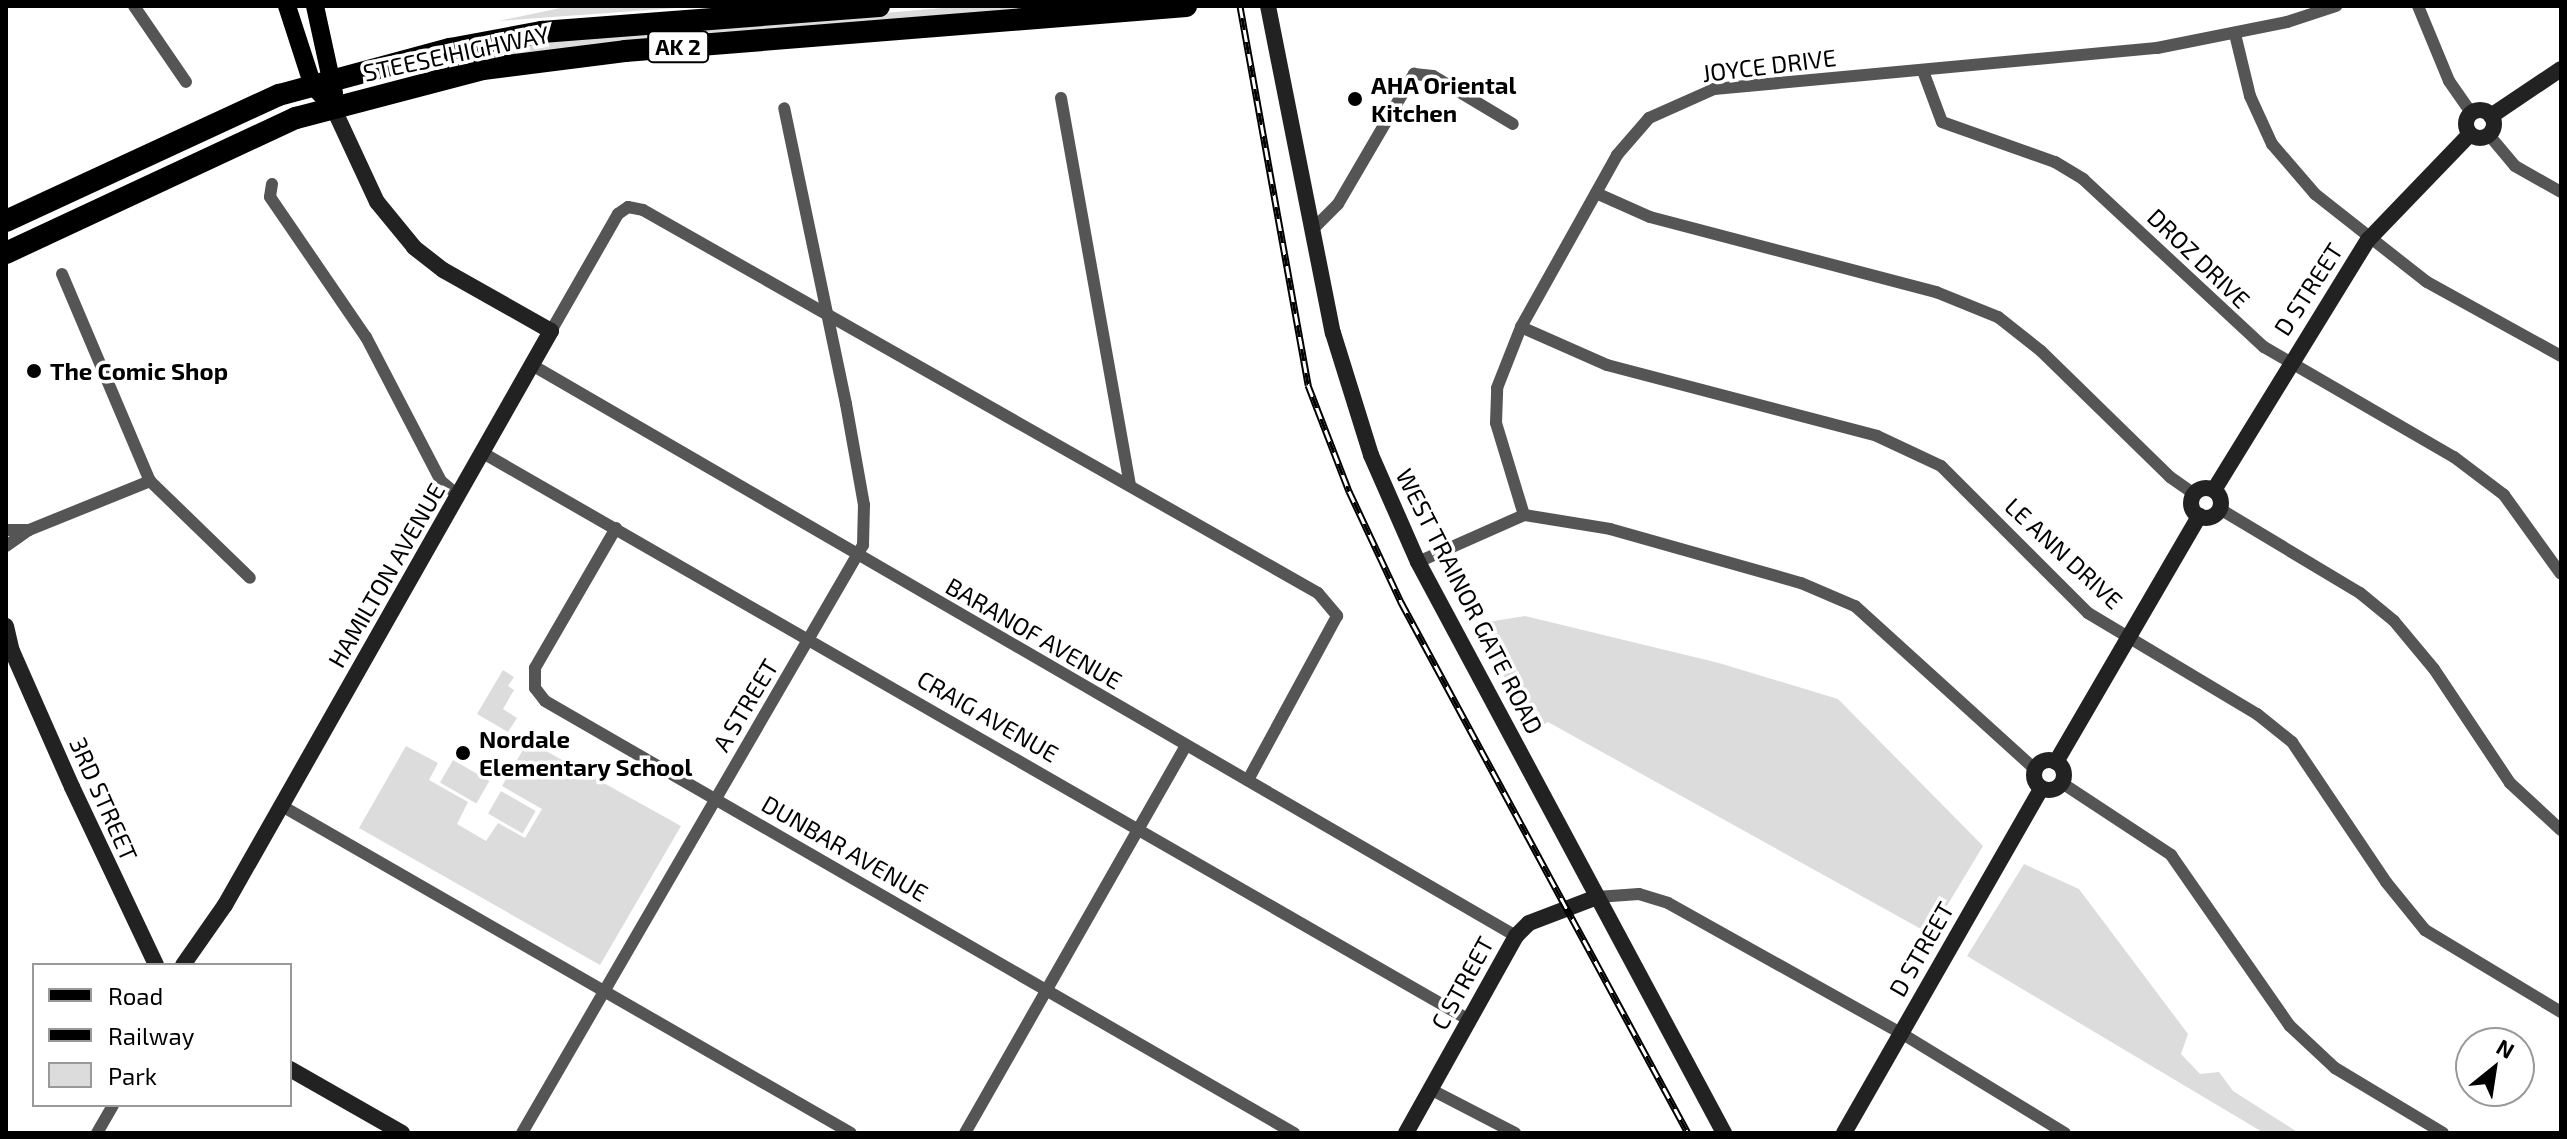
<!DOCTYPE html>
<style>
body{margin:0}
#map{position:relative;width:2567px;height:1139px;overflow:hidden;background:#fff;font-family:"Exo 2",sans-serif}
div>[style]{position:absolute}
.green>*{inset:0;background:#dcdcdc;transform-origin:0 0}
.street>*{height:12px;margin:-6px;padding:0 6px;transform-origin:6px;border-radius:6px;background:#555}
.secondary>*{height:16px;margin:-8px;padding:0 8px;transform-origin:8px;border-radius:8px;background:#222}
.secondary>.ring{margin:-8px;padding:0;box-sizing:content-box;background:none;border:16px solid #222;border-radius:50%}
.primary>*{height:18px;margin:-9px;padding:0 9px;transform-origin:9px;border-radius:9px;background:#000}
.highway>*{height:22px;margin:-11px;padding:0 11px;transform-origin:11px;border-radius:11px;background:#000}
.rail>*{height:7px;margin-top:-3.5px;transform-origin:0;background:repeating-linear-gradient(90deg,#fff 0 12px,#000 0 24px);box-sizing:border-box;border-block:2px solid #000}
.dots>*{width:22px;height:22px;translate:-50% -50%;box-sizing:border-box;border:4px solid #fff;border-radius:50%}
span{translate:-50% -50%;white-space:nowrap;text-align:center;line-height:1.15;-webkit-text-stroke:7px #fff;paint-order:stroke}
.shield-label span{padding:2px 6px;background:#fff;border:2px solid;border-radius:6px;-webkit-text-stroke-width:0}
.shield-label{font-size:22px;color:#000;font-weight:700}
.street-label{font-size:24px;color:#000}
.poi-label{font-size:24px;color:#000;font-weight:700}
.left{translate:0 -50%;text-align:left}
.frame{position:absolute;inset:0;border:8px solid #000;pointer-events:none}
.legend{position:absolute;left:32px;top:963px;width:260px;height:144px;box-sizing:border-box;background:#fff;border:2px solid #999;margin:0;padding:10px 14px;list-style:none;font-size:24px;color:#000}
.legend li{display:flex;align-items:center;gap:16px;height:40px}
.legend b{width:40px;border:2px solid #999}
.north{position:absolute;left:2455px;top:1027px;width:80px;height:80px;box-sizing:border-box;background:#fff;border:2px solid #999;border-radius:50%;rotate:30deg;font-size:22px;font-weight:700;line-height:32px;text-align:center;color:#000}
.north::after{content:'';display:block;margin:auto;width:28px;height:36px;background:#000;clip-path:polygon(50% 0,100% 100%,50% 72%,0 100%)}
</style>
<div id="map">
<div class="green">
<div style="clip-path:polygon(570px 6px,704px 6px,498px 21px)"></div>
<div style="clip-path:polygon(967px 6px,1085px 6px,469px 60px,538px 42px)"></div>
<div style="clip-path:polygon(1525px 616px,1719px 663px,1838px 699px,1983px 846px,1930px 934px,1548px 722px,1533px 729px,1475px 624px)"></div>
<div style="clip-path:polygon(503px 670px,514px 677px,508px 686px,514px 690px,503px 709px,517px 718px,508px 732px,477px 714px)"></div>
<div style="clip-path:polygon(528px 741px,681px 826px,600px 965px,359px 828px,406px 746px,438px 763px,429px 780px,468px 802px,457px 824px,486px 841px,498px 823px,525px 838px,542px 809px,502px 786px)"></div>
<div style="left:453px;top:760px;width:42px;height:26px;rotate:30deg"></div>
<div style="left:501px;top:791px;width:40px;height:26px;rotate:30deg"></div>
<div style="clip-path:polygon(2024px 864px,2079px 889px,2188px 1034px,2181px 1054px,2200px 1074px,2219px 1072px,2233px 1091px,2299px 1133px,2264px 1133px,1967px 956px)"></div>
</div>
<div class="street">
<div style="left:134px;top:6px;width:92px;rotate:55.6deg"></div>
<div style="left:2418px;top:6px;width:81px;rotate:67.5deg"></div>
<div style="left:2449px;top:81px;width:40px;rotate:55.1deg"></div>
<div style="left:2235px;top:34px;width:64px;rotate:76.4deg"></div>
<div style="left:2250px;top:96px;width:53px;rotate:65.4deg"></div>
<div style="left:2272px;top:144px;width:66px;rotate:49.3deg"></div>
<div style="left:2315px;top:194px;width:142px;rotate:38.2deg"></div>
<div style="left:2427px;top:282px;width:153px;rotate:28.9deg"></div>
<div style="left:1923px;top:71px;width:54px;rotate:69.6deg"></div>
<div style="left:1942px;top:122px;width:120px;rotate:19.5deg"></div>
<div style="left:2055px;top:162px;width:33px;rotate:31deg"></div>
<div style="left:2083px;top:179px;width:247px;rotate:42.9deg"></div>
<div style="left:2264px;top:347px;width:220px;rotate:30.1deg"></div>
<div style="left:2454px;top:457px;width:63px;rotate:37.2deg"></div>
<div style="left:2504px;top:495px;width:97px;rotate:54.2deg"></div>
<div style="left:1061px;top:98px;width:393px;rotate:79.9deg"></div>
<div style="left:2489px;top:135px;width:40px;rotate:50deg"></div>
<div style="left:2515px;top:166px;width:53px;rotate:29.5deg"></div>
<div style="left:272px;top:184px;width:13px;rotate:99deg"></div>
<div style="left:270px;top:197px;width:170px;rotate:55.6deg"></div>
<div style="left:366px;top:337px;width:162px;rotate:62.5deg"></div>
<div style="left:441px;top:481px;width:23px;rotate:40deg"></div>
<div style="left:1596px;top:193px;width:59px;rotate:24deg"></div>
<div style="left:1650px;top:217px;width:296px;rotate:14.7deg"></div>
<div style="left:1936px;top:292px;width:67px;rotate:22deg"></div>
<div style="left:1998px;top:317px;width:55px;rotate:38.3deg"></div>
<div style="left:2041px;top:351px;width:180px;rotate:44.3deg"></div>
<div style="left:2170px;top:477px;width:29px;rotate:35deg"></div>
<div style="left:1313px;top:229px;width:35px;rotate:-45deg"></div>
<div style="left:1338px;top:204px;width:151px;rotate:-59.7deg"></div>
<div style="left:1414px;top:74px;width:19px;rotate:6deg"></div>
<div style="left:1433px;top:76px;width:93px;rotate:31deg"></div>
<div style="left:62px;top:274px;width:225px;rotate:67deg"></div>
<div style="left:150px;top:481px;width:139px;rotate:44.1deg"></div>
<div style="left:1521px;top:327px;width:94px;rotate:23.8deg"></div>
<div style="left:1607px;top:365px;width:279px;rotate:14.7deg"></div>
<div style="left:1877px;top:436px;width:71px;rotate:25.1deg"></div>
<div style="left:1941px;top:466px;width:208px;rotate:45deg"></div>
<div style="left:2088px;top:613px;width:197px;rotate:30.9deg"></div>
<div style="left:2257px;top:714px;width:45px;rotate:38.7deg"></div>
<div style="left:2292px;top:742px;width:169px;rotate:56.1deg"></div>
<div style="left:2386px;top:882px;width:62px;rotate:50.9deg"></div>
<div style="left:2425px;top:930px;width:159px;rotate:31.1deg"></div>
<div style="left:551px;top:331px;width:135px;rotate:-60.2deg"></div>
<div style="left:618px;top:214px;width:12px;rotate:-35deg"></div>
<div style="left:628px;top:207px;width:15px;rotate:11deg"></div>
<div style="left:643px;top:210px;width:776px;rotate:29.57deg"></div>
<div style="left:1318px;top:593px;width:30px;rotate:50deg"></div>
<div style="left:1337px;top:616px;width:187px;rotate:118.5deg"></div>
<div style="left:532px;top:365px;width:1138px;rotate:30.13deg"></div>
<div style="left:483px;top:453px;width:1137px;rotate:29.9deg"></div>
<div style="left:2220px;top:509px;width:163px;rotate:31deg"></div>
<div style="left:2360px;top:593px;width:44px;rotate:39.5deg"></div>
<div style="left:2394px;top:621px;width:62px;rotate:50.2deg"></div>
<div style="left:2434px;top:669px;width:137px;rotate:56.3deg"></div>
<div style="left:2510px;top:783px;width:69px;rotate:42.7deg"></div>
<div style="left:1524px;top:515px;width:96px;rotate:-106.9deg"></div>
<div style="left:1496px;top:423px;width:35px;rotate:-88deg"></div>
<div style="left:1497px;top:388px;width:66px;rotate:-68.5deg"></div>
<div style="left:1521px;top:327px;width:197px;rotate:-60.8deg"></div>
<div style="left:1617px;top:155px;width:49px;rotate:-49.1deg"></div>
<div style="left:1649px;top:118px;width:71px;rotate:-24deg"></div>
<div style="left:1714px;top:89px;width:445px;rotate:-5.3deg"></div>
<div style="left:2157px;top:48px;width:133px;rotate:-11.3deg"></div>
<div style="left:2287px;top:22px;width:52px;rotate:-18.1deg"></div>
<div style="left:616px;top:528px;width:162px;rotate:120.1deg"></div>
<div style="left:535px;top:668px;width:20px;rotate:90deg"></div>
<div style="left:535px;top:688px;width:16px;rotate:52deg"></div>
<div style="left:545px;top:701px;width:865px;rotate:29.98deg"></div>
<div style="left:6px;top:530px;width:23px"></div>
<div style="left:29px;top:530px;width:131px;rotate:-22deg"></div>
<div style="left:6px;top:546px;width:28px;rotate:-35deg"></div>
<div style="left:1418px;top:562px;width:116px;rotate:-23.9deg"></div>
<div style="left:1524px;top:515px;width:87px;rotate:9.2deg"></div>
<div style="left:1610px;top:529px;width:198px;rotate:15.8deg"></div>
<div style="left:1801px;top:583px;width:59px;rotate:23.1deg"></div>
<div style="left:1855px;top:606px;width:243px;rotate:42.2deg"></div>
<div style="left:2062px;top:783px;width:131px;rotate:33.4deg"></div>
<div style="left:2171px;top:855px;width:208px;rotate:55.2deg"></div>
<div style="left:2290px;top:1026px;width:62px;rotate:43deg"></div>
<div style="left:2335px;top:1068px;width:126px;rotate:31deg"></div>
<div style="left:282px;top:806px;width:656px;rotate:29.89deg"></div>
<div style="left:1597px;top:897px;width:42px;rotate:-4.1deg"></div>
<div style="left:1639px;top:894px;width:30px;rotate:17deg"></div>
<div style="left:1668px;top:903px;width:267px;rotate:29.2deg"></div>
<div style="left:1901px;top:1033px;width:192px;rotate:31.4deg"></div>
<div style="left:1430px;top:1089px;width:96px;rotate:27.4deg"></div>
<div style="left:97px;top:1133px;width:32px;rotate:-60deg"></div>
<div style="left:522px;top:1133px;width:680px;rotate:-59.89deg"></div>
<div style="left:863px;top:545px;width:40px;rotate:-88.6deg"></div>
<div style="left:864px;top:505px;width:103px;rotate:-100.1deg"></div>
<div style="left:846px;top:404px;width:302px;rotate:-101.8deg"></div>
<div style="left:965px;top:1133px;width:446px;rotate:-60.3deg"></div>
</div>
<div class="secondary">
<div style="left:1268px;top:6px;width:333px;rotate:78.8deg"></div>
<div style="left:1333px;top:333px;width:128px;rotate:72.7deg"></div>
<div style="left:1371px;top:455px;width:117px;rotate:66.3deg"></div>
<div style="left:1418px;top:562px;width:648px;rotate:61.81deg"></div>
<div class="ring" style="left:2466px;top:110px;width:12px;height:12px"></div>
<div style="left:2491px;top:116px;width:84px;rotate:-33.9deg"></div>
<div class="ring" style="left:2191px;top:488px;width:14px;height:14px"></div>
<div style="left:2214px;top:490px;width:294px;rotate:-58.4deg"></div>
<div style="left:2368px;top:240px;width:147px;rotate:-46.1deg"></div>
<div style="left:6px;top:626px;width:26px;rotate:77deg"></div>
<div style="left:12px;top:651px;width:149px;rotate:66.2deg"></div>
<div style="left:72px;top:787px;width:197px;rotate:64.7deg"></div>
<div class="ring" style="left:2034px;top:760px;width:14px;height:14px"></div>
<div style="left:2056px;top:762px;width:285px;rotate:-59.8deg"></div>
<div style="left:183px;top:965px;width:73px;rotate:-55deg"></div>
<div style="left:225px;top:905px;width:660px;rotate:-60.41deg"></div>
<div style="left:551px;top:331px;width:124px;rotate:-150.5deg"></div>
<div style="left:443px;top:270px;width:37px;rotate:-142deg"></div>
<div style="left:414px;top:247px;width:58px;rotate:-129.4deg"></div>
<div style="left:377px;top:202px;width:105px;rotate:-114.9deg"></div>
<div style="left:290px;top:1069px;width:129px;rotate:29.7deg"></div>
<div style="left:1406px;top:1133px;width:226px;rotate:-60.8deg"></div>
<div style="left:1516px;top:936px;width:18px;rotate:-45deg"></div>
<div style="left:1529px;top:923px;width:73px;rotate:-20.9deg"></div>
<div style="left:1844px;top:1133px;width:396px;rotate:-60.2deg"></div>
</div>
<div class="primary">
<div style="left:287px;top:6px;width:84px;rotate:72deg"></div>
<div style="left:313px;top:86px;width:29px;rotate:46deg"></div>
<div style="left:315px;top:6px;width:89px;rotate:77.7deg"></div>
</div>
<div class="highway">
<div style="left:6px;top:221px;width:301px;rotate:-24.8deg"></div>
<div style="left:279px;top:95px;width:177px;rotate:-15.1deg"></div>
<div style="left:450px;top:49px;width:94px;rotate:-10.5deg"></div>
<div style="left:542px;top:32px;width:338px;rotate:-4.4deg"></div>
<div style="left:6px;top:253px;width:320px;rotate:-25deg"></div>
<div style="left:296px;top:118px;width:193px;rotate:-14.7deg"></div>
<div style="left:483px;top:69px;width:143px;rotate:-7.2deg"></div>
<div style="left:625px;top:51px;width:563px;rotate:-4.59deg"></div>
</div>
<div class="rail">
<div style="left:1240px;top:6px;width:385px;rotate:79.8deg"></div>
<div style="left:1308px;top:385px;width:114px;rotate:68.9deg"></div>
<div style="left:1349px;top:491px;width:123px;rotate:64.9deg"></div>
<div style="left:1401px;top:602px;width:604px;rotate:61.61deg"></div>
</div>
<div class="dots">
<div style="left:1355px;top:99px;background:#000"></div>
<div style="left:34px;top:371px;background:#000"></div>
<div style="left:463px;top:753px;background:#000"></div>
</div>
<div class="shield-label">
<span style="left:678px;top:47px">AK 2</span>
</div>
<div class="street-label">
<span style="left:456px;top:53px;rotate:-12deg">STEESE HIGHWAY</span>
<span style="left:1769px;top:65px;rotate:-7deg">JOYCE DRIVE</span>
<span style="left:2199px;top:258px;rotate:44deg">DROZ DRIVE</span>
<span style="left:2308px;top:289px;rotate:-57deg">D STREET</span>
<span style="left:2064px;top:553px;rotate:43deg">LE ANN DRIVE</span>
<span style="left:386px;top:575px;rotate:-60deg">HAMILTON AVENUE</span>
<span style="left:1470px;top:601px;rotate:63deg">WEST TRAINOR GATE ROAD</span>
<span style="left:1034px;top:633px;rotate:30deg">BARANOF AVENUE</span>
<span style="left:745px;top:705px;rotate:-59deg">A STREET</span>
<span style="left:988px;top:716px;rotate:30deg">CRAIG AVENUE</span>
<span style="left:104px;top:799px;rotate:66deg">3RD STREET</span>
<span style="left:845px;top:848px;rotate:30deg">DUNBAR AVENUE</span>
<span style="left:1921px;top:949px;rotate:-60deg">D STREET</span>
<span style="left:1462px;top:983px;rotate:-61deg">C STREET</span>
</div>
<div class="poi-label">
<span class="left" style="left:1371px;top:99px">AHA Oriental<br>Kitchen</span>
<span class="left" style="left:50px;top:371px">The Comic Shop</span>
<span class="left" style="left:479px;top:753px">Nordale<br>Elementary School</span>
</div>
<div class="frame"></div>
<ul class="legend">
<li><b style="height:10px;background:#000"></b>Road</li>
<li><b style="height:10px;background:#000"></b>Railway</li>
<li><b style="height:22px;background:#dcdcdc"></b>Park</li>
</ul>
<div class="north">N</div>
</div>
